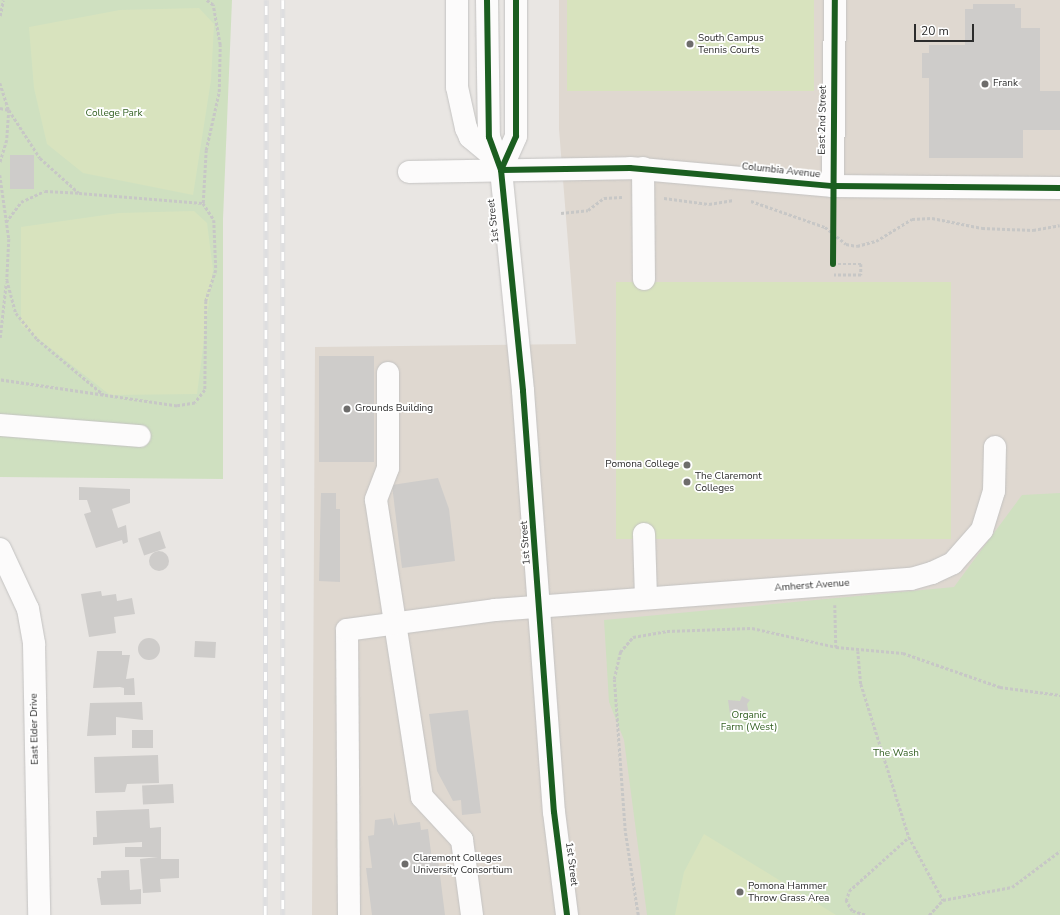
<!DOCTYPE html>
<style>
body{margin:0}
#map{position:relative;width:1060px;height:915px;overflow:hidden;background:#e9e6e3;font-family:"Nunito Sans",sans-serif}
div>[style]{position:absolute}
.education>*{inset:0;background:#dfd8d0}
.green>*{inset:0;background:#cfe0c0}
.pitch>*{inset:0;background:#d8e3be;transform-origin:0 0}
.building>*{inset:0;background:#ceccca;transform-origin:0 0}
.round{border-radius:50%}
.path>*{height:2.5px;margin-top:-1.25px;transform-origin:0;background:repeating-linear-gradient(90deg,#c7c7c6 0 3px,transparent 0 5px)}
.roads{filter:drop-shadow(0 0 1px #c4c3c2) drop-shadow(0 0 1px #c4c3c2)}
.minor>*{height:22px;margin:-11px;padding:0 11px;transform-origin:11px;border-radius:11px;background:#fcfbfb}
.rail>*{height:4.5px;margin-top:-2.25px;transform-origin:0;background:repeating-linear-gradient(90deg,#fff 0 9px,#dedee0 0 18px);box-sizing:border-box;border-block:1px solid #dedee0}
.cycleway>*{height:6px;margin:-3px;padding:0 3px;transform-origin:3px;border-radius:3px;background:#1b5e20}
.dots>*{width:11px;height:11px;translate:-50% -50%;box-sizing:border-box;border:2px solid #fff;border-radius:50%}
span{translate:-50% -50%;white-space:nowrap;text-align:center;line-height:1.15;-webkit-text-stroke:3.5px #fff;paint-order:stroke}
.poi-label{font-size:10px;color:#2c2c2c}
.left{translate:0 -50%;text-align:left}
.right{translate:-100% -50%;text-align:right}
.park-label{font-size:10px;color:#346124}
.street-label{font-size:10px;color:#2c2c2c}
.scale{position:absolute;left:914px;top:24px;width:60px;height:18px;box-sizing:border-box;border:2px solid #2c2c2c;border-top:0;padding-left:5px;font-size:12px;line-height:14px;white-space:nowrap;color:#2c2c2c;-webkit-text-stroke:3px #fff;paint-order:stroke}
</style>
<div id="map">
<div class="education">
<div style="clip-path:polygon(559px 0,1060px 0,1060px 915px,312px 915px,315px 347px,576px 344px,559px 129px)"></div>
</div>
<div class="green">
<div style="clip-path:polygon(0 0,232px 0,223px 219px,223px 479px,0 477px)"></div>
<div style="clip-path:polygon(1060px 493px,1060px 915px,647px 915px,624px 740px,609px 702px,604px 620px,954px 587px,1022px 495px)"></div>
</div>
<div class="pitch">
<div style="left:567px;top:0;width:247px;height:91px"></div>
<div style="clip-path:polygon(199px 8px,214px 24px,211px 80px,193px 195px,83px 173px,47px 144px,34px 88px,29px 27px,120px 10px)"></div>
<div style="clip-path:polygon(194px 211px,207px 223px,213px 270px,197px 394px,110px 395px,21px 325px,21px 227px,119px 213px)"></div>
<div style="left:951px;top:282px;width:257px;height:335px;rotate:90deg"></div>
<div style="clip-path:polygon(704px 834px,836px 915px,675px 915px,684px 872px)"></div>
</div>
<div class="building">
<div style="clip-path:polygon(973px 4px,1015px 4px,1015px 8px,1021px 8px,1021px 28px,1040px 28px,1040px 91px,1060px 91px,1060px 130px,1023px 130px,1023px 158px,929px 158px,929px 78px,922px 78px,922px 53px,929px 53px,929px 45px,965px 45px,965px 9px,973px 9px)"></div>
<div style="left:10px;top:155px;width:24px;height:34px"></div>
<div style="left:374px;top:356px;width:106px;height:55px;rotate:90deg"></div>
<div style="clip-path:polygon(438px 478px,449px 509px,455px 561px,402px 568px,392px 485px)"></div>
<div style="clip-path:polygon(79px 487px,130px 489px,130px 503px,112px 509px,118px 528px,126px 525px,128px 542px,123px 544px,122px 540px,96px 548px,84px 514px,91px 512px,87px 500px,79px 500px)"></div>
<div style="clip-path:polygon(321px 493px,336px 493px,336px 509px,340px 509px,340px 582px,319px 581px)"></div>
<div style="left:160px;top:531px;width:18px;height:23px;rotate:71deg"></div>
<div class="round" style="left:149px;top:551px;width:20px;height:20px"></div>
<div style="clip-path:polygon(101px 591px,102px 596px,116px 594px,117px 601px,132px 598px,135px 614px,114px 617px,116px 633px,89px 637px,81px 594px)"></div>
<div class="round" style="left:138px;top:638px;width:22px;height:22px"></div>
<div style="left:195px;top:641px;width:21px;height:16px;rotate:3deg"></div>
<div style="clip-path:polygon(97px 651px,122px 651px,122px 655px,130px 655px,126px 679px,134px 678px,135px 695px,124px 695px,124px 688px,120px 687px,93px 688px)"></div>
<div style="clip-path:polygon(742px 696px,750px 700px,747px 704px,750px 719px,737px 716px,731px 721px,728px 700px,740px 701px)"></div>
<div style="clip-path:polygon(142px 702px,143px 720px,116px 717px,116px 735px,87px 736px,90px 703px)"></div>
<div style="clip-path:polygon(468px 710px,481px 813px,462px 815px,461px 800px,453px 801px,437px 771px,429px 714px)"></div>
<div style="left:132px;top:730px;width:21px;height:18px"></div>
<div style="clip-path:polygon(158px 755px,159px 783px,127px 784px,125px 792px,95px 793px,94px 757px)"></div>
<div style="left:173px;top:784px;width:19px;height:31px;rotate:87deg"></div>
<div style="clip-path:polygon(149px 809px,150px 828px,161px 827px,161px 859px,179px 859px,179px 878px,160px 879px,161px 892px,143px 893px,140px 859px,158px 857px,125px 857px,125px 847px,142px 847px,142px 842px,93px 845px,93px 837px,97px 837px,96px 811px)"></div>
<div style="clip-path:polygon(394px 812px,398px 825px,420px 822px,421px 830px,428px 829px,432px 860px,438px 859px,445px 915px,372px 915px,366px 868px,372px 868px,368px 836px,374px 835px,375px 820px,391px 818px,394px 826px)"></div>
<div style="clip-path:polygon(129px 870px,130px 890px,141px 889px,141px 904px,101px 905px,97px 878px,101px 878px,101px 871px)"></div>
</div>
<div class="path">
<div style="left:0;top:16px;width:16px;rotate:-79deg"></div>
<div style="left:0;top:83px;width:28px;rotate:72deg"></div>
<div style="left:9px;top:110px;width:57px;rotate:57.1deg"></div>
<div style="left:40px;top:158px;width:52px;rotate:41.9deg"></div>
<div style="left:79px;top:193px;width:124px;rotate:4.6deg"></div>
<div style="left:203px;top:203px;width:20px;rotate:57deg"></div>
<div style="left:214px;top:220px;width:50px;rotate:87.7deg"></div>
<div style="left:216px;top:270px;width:33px;rotate:108deg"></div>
<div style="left:206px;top:301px;width:89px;rotate:90.6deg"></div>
<div style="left:205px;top:390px;width:16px;rotate:128deg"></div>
<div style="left:195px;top:403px;width:18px;rotate:171deg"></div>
<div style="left:177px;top:406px;width:179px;rotate:-171.6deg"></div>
<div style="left:0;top:108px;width:9px;rotate:13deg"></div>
<div style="left:9px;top:110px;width:30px;rotate:94deg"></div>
<div style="left:7px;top:140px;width:24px;rotate:107deg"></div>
<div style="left:0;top:175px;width:65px;rotate:82deg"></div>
<div style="left:9px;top:239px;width:41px;rotate:92.8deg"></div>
<div style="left:7px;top:280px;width:34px;rotate:75deg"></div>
<div style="left:16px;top:313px;width:33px;rotate:51deg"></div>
<div style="left:37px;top:339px;width:87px;rotate:39.9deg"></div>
<div style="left:664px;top:198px;width:45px;rotate:7.6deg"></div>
<div style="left:709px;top:204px;width:25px;rotate:-9deg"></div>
<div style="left:751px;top:201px;width:78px;rotate:19.4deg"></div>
<div style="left:825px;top:227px;width:27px;rotate:39deg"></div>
<div style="left:846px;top:244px;width:11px;rotate:10deg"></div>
<div style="left:857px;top:246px;width:20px;rotate:-15deg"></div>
<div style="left:876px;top:241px;width:42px;rotate:-31.4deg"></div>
<div style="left:912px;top:219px;width:20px;rotate:-3deg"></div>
<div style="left:932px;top:218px;width:51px;rotate:11.3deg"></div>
<div style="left:982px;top:228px;width:51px;rotate:2.2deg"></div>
<div style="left:1033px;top:230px;width:27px;rotate:-10deg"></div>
<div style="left:203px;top:203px;width:53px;rotate:-86.8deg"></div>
<div style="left:206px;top:150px;width:59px;rotate:-77.4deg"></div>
<div style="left:219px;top:92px;width:47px;rotate:-88.8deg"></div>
<div style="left:220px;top:45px;width:41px;rotate:-99.9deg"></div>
<div style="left:213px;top:5px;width:9px;rotate:-144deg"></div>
<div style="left:833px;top:206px;width:58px;rotate:90deg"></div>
<div style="left:833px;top:264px;width:28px"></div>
<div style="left:861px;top:264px;width:11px;rotate:90deg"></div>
<div style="left:861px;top:275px;width:27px;rotate:180deg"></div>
<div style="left:561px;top:213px;width:27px;rotate:-6deg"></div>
<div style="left:588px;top:210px;width:20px;rotate:-37deg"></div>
<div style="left:604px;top:198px;width:18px;rotate:-3deg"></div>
<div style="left:6px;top:222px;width:25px;rotate:-53deg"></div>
<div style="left:21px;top:202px;width:26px;rotate:-25deg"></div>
<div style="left:45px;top:191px;width:34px;rotate:3deg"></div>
<div style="left:0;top:338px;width:55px;rotate:-83.8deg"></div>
<div style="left:835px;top:605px;width:42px;rotate:88.6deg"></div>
<div style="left:836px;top:647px;width:67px;rotate:5.1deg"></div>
<div style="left:903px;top:653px;width:103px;rotate:19.3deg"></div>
<div style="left:1000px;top:687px;width:61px;rotate:7.6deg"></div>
<div style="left:858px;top:651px;width:33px;rotate:85deg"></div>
<div style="left:861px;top:684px;width:160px;rotate:72.6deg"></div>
<div style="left:909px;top:837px;width:72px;rotate:61.6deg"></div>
<div style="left:943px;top:900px;width:70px;rotate:-10.7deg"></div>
<div style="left:1012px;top:887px;width:60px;rotate:-36.9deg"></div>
<div style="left:638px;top:915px;width:85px;rotate:-98.8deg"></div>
<div style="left:625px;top:831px;width:152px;rotate:-94.1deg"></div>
<div style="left:614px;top:679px;width:28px;rotate:-77deg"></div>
<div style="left:620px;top:652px;width:20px;rotate:-49deg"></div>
<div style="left:633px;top:637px;width:35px;rotate:-10deg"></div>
<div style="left:667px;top:631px;width:85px;rotate:-2deg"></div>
<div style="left:752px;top:628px;width:86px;rotate:12.7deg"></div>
<div style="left:865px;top:915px;width:14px;rotate:-163deg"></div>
<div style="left:852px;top:911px;width:12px;rotate:-121deg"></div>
<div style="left:846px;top:901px;width:10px;rotate:-73deg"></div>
<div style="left:849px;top:891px;width:81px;rotate:-42deg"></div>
<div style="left:929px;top:915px;width:21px;rotate:-47deg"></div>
</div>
<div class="roads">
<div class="minor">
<div style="left:457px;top:0;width:87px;rotate:90deg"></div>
<div style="left:457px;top:87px;width:42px;rotate:77.6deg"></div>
<div style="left:466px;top:128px;width:10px;rotate:66deg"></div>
<div style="left:470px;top:137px;width:34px;rotate:40deg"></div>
<div style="left:487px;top:0;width:137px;rotate:89.2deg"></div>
<div style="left:489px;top:137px;width:35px;rotate:70deg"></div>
<div style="left:501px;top:170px;width:222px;rotate:84.3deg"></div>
<div style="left:523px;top:391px;width:422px;rotate:85.8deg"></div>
<div style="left:554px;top:812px;width:104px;rotate:82.8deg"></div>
<div style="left:643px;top:168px;width:111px;rotate:89.5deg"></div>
<div style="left:501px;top:170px;width:37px;rotate:-66deg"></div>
<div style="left:516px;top:136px;width:136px;rotate:-90deg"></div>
<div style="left:409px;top:172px;width:221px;rotate:-1deg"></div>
<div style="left:630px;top:168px;width:204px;rotate:5.1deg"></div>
<div style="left:833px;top:186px;width:227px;rotate:0.5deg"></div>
<div style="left:833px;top:186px;width:186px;rotate:-89.4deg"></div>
<div style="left:388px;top:373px;width:95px;rotate:90deg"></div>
<div style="left:388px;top:468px;width:34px;rotate:111deg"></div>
<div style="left:376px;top:500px;width:124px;rotate:81.2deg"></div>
<div style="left:395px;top:623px;width:176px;rotate:81.2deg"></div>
<div style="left:422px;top:797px;width:59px;rotate:47.1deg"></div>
<div style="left:462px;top:840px;width:76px;rotate:82.4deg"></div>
<div style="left:0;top:425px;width:140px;rotate:4.5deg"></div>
<div style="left:644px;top:534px;width:64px;rotate:88.2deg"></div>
<div style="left:0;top:549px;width:66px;rotate:65deg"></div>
<div style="left:28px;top:609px;width:36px;rotate:80deg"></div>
<div style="left:34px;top:644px;width:271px;rotate:88.9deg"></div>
<div style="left:349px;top:915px;width:285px;rotate:-90.4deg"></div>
<div style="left:347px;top:630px;width:149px;rotate:-7.7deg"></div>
<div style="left:495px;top:610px;width:417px;rotate:-4.3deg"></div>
<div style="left:911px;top:579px;width:22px;rotate:-16deg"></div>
<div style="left:932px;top:573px;width:23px;rotate:-25deg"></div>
<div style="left:953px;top:563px;width:44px;rotate:-48.7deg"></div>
<div style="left:982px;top:530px;width:41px;rotate:-72.9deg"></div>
<div style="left:994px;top:491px;width:44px;rotate:-88.7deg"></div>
</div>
</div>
<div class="rail">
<div style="left:283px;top:0;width:915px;rotate:90deg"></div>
<div style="left:265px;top:915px;width:915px;rotate:-89.94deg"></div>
</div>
<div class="cycleway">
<div style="left:487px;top:0;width:137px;rotate:89.2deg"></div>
<div style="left:489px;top:137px;width:35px;rotate:70deg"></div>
<div style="left:501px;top:170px;width:222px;rotate:84.3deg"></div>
<div style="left:523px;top:391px;width:422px;rotate:85.8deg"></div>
<div style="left:554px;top:812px;width:104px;rotate:82.8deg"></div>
<div style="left:501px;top:170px;width:129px;rotate:-0.9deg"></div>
<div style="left:630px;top:168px;width:204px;rotate:5.1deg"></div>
<div style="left:833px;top:186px;width:227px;rotate:0.5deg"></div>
<div style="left:501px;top:170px;width:37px;rotate:-66deg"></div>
<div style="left:516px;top:136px;width:136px;rotate:-90deg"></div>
<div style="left:833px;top:264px;width:264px;rotate:-89.6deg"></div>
</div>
<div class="dots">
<div style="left:690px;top:44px;background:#6e6d6c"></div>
<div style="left:985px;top:84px;background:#6e6d6c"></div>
<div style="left:347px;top:409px;background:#6e6d6c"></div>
<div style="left:687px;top:465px;background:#6e6d6c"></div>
<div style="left:687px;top:482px;background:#6e6d6c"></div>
<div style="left:405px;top:864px;background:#6e6d6c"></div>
<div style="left:740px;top:892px;background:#6e6d6c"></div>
</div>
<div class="poi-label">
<span class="left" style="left:698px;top:44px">South Campus<br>Tennis Courts</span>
<span class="left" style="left:993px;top:84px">Frank</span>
<span class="left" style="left:355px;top:409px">Grounds Building</span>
<span class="right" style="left:679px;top:465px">Pomona College</span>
<span class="left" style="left:695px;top:482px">The Claremont<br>Colleges</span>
<span class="left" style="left:413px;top:864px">Claremont Colleges<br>University Consortium</span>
<span class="left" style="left:748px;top:892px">Pomona Hammer<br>Throw Grass Area</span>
</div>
<div class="park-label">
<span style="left:114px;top:114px">College Park</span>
<span style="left:749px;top:721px">Organic<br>Farm (West)</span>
<span style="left:896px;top:754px">The Wash</span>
</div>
<div class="street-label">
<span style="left:823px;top:120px;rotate:-89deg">East 2nd Street</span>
<span style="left:781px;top:171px;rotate:6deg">Columbia Avenue</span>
<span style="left:494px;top:221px;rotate:-96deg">1st Street</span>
<span style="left:526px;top:543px;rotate:-94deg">1st Street</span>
<span style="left:812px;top:586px;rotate:-4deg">Amherst Avenue</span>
<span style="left:35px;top:729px;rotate:-91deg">East Elder Drive</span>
<span style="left:571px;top:864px;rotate:83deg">1st Street</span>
</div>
<div class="scale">20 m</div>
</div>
